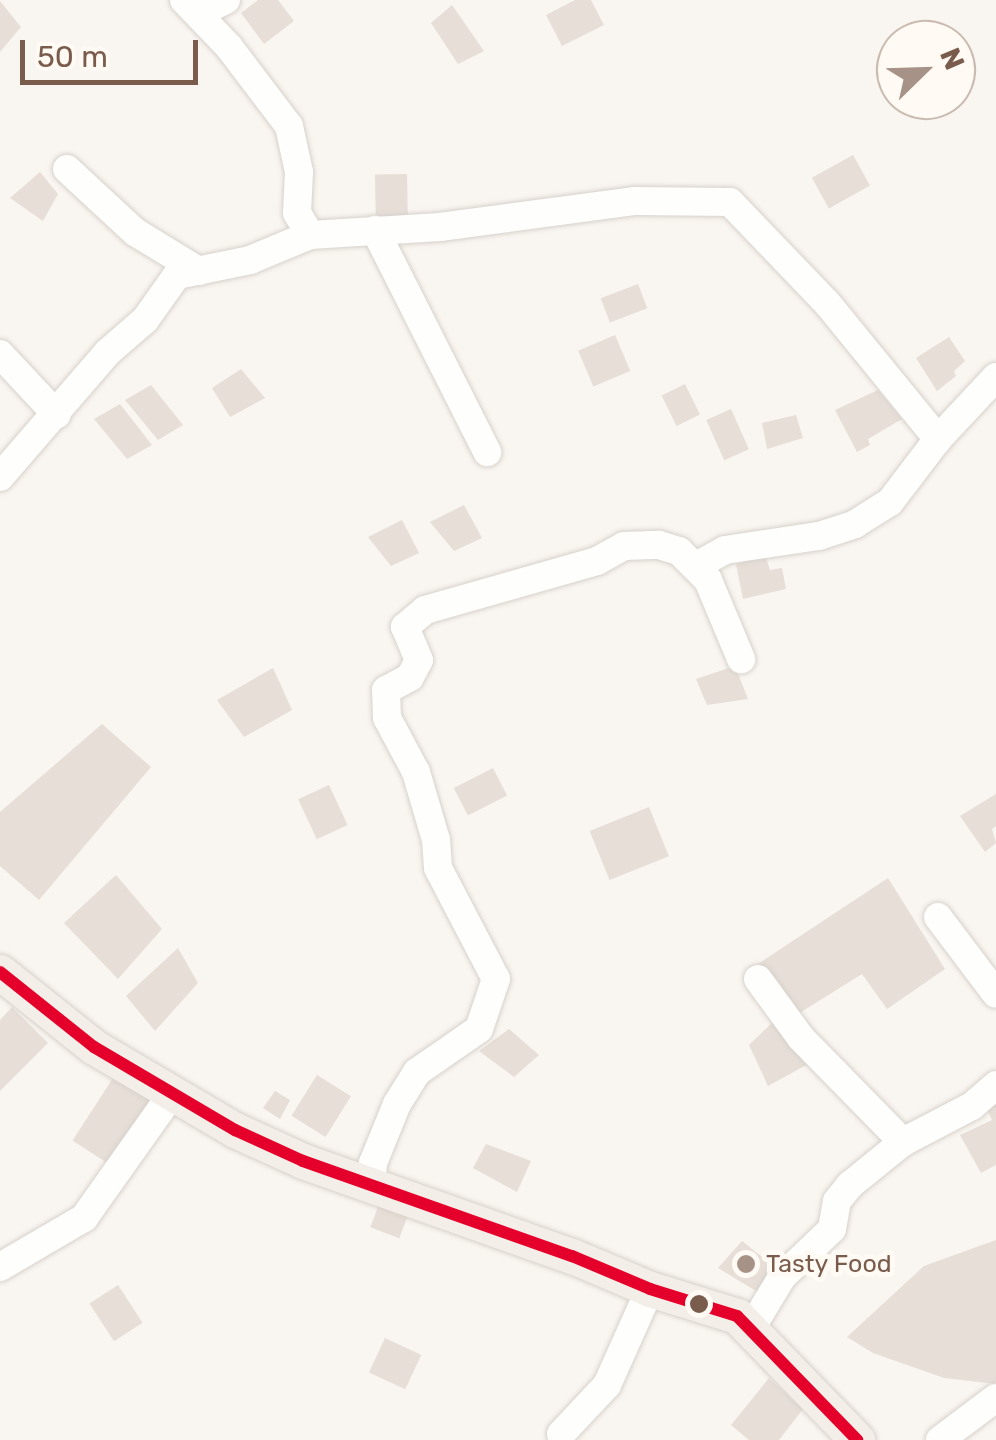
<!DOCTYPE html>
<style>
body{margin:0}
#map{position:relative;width:996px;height:1440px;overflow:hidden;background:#f9f5f0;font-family:Rubik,sans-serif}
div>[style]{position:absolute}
.building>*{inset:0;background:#e6ded7;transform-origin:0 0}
.roads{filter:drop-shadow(0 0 2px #d7d1cb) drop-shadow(0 0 2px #d7d1cb)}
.minor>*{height:28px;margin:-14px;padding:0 14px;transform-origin:14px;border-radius:14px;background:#fefefd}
.major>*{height:35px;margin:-17.5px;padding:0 17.5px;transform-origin:17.5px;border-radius:17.5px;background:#f3eee8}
.bus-1>*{height:12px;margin:-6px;padding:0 6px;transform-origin:6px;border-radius:6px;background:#e4002b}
.dots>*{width:28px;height:28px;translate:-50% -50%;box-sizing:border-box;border:5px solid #fffaf3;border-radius:50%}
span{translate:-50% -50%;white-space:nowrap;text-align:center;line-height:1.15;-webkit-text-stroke:10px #fffaf3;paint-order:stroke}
.poi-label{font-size:25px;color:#7a5c4d}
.left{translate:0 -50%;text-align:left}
.north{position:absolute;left:876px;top:20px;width:100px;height:100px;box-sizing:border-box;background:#fffaf3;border:2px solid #cabbb1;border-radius:50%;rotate:67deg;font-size:28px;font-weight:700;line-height:40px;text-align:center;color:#7a5c4d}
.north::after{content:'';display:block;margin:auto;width:35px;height:45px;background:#a69286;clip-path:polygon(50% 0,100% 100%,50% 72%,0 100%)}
.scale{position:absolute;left:20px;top:40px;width:178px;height:45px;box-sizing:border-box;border:5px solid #7a5c4d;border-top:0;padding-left:12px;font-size:30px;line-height:35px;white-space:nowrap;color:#7a5c4d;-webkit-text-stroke:8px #fffaf3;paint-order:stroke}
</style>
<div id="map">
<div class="building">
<div style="clip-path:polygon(258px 0,278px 0,294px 21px,264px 44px,241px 13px)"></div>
<div style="clip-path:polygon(575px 0,591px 0,604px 25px,562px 46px,546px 15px)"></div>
<div style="clip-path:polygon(0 1px,21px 27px,0 52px)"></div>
<div style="clip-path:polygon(452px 5px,484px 51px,458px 64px,431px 23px)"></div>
<div style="left:853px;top:155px;width:35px;height:47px;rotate:61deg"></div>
<div style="clip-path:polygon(40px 172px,58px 194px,43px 221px,10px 198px)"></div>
<div style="left:407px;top:174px;width:48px;height:32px;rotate:89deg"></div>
<div style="left:638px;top:284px;width:26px;height:40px;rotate:69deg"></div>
<div style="left:615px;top:335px;width:39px;height:40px;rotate:67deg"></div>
<div style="clip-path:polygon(949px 337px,965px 361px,954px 371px,956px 376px,937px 391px,916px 358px)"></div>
<div style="clip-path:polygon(241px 369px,265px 398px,230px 417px,212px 388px)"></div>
<div style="left:685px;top:384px;width:34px;height:26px;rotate:64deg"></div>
<div style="clip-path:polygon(151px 385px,183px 425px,158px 440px,125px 400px)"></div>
<div style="clip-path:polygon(878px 390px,902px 419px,868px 439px,870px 445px,857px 452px,835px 410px)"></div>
<div style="clip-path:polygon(120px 404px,152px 445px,127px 459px,94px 419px)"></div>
<div style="left:731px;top:409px;width:44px;height:27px;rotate:66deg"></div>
<div style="clip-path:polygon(796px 415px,803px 438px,767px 449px,762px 423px)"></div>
<div style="clip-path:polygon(464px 505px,482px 538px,454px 551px,430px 522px)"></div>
<div style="clip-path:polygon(402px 520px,419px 553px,391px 566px,368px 537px)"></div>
<div style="clip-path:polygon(765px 555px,770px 570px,782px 568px,786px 589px,743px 599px,736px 564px)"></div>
<div style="clip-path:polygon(735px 666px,748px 699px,707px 705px,696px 679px)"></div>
<div style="clip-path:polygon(273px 668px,292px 710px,244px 737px,217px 700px)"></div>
<div style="clip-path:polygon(102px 724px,151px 767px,39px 900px,0 866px,0 812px)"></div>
<div style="left:493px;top:768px;width:31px;height:44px;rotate:63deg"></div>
<div style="left:329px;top:785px;width:44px;height:34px;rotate:65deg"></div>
<div style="clip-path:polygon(996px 794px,996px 826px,992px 829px,996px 843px,985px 852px,960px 816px)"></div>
<div style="left:649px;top:807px;width:53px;height:64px;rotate:68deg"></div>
<div style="clip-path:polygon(116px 875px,162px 929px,118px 979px,64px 923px)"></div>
<div style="clip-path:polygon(888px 878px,945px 969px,887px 1009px,862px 974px,798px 1014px,758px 964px)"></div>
<div style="clip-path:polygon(178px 948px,198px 983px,155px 1031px,126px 996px)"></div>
<div style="clip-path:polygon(12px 1007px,48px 1043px,0 1091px,0 1020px)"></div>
<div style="clip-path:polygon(776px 1019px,810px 1063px,768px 1086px,749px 1045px)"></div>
<div style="clip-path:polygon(509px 1029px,539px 1055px,514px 1077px,479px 1051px)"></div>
<div style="left:115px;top:1075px;width:46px;height:78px;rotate:33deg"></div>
<div style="left:317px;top:1075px;width:40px;height:48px;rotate:32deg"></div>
<div style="clip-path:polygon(275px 1091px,290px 1100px,280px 1119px,263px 1108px)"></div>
<div style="clip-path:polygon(996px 1101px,996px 1165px,981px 1173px,960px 1135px,992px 1120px,985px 1105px)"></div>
<div style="clip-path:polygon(486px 1144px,531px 1161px,517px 1192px,473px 1168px)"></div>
<div style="left:380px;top:1202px;width:31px;height:27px;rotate:21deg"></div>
<div style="clip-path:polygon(996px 1240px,996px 1384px,944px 1378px,873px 1353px,847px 1337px,924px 1266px)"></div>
<div style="clip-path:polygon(742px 1241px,781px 1272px,761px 1294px,718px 1268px)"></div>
<div style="left:118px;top:1285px;width:45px;height:34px;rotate:57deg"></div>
<div style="left:385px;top:1338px;width:40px;height:38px;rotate:25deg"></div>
<div style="clip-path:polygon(769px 1378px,803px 1409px,779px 1440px,749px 1440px,731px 1425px)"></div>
</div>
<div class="roads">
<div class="minor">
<div style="left:184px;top:0;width:65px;rotate:46.2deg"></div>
<div style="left:229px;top:47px;width:99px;rotate:52.8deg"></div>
<div style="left:289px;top:126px;width:47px;rotate:77.7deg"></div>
<div style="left:299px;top:172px;width:41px;rotate:92.8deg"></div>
<div style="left:297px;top:213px;width:26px;rotate:59deg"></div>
<div style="left:199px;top:13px;width:30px;rotate:-26deg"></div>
<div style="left:67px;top:169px;width:93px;rotate:42.8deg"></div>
<div style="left:135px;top:232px;width:75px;rotate:31.4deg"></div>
<div style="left:375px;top:230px;width:249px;rotate:63.2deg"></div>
<div style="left:0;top:354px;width:83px;rotate:46.9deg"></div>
<div style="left:0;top:477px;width:165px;rotate:-49.2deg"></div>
<div style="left:108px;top:352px;width:49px;rotate:-40.9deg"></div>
<div style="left:145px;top:320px;width:55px;rotate:-54.6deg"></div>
<div style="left:177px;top:275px;width:75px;rotate:-11.6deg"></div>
<div style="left:250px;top:260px;width:65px;rotate:-22.6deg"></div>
<div style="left:310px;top:235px;width:130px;rotate:-3.5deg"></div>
<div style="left:440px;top:227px;width:197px;rotate:-7.6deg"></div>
<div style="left:635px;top:201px;width:95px;rotate:0.6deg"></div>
<div style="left:730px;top:202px;width:140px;rotate:46.2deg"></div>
<div style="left:827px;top:303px;width:176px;rotate:50.8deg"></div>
<div style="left:938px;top:439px;width:85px;rotate:-46.9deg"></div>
<div style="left:698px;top:565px;width:31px;rotate:-29deg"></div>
<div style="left:725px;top:550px;width:95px;rotate:-8.5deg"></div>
<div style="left:819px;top:536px;width:38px;rotate:-18deg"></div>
<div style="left:855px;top:524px;width:41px;rotate:-32.2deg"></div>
<div style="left:890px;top:502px;width:79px;rotate:-52.7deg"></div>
<div style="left:938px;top:917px;width:96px;rotate:53deg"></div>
<div style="left:758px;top:979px;width:73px;rotate:53.9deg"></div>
<div style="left:801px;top:1038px;width:146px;rotate:45.6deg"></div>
<div style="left:372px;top:1186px;width:23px;rotate:-88deg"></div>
<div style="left:373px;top:1163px;width:64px;rotate:-67.9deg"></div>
<div style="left:397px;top:1104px;width:38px;rotate:-58deg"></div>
<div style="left:417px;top:1072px;width:75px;rotate:-34.7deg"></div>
<div style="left:479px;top:1029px;width:53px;rotate:-71.2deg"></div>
<div style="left:496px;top:979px;width:125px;rotate:-117.6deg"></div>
<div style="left:438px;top:868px;width:28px;rotate:-94deg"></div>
<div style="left:436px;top:840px;width:71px;rotate:-106.4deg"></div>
<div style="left:416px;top:772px;width:61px;rotate:-118.2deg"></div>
<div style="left:387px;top:718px;width:28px;rotate:-92deg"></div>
<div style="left:386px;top:690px;width:27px;rotate:-28deg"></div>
<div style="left:410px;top:677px;width:19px;rotate:-62deg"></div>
<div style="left:419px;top:660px;width:36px;rotate:-113deg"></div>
<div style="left:405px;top:627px;width:26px;rotate:-40deg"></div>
<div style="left:425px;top:610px;width:179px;rotate:-15.9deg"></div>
<div style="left:597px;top:561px;width:31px;rotate:-29deg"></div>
<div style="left:624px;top:546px;width:35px;rotate:-2deg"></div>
<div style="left:659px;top:545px;width:21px;rotate:17deg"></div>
<div style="left:679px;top:551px;width:41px;rotate:45deg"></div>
<div style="left:708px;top:580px;width:86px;rotate:67.3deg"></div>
<div style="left:0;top:1267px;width:97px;rotate:-30.3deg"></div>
<div style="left:84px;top:1218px;width:151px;rotate:-54.7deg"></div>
<div style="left:750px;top:1330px;width:62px;rotate:-58.9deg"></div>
<div style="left:782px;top:1277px;width:69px;rotate:-43.8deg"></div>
<div style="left:832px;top:1229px;width:28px;rotate:-80deg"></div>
<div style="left:837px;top:1201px;width:21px;rotate:-51deg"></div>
<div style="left:850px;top:1185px;width:68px;rotate:-39.1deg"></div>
<div style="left:903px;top:1142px;width:78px;rotate:-27.6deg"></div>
<div style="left:972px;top:1106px;width:32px;rotate:-41deg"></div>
<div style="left:561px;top:1434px;width:67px;rotate:-46.8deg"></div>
<div style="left:607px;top:1385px;width:105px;rotate:-65.9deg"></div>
<div style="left:940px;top:1440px;width:70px;rotate:-36.9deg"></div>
</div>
<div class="major">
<div style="left:0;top:972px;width:120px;rotate:38.6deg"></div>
<div style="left:94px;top:1047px;width:164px;rotate:30.5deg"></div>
<div style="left:235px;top:1130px;width:75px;rotate:24.5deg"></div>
<div style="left:303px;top:1161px;width:285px;rotate:19.5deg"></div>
<div style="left:572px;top:1256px;width:85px;rotate:22.9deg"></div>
<div style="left:650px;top:1289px;width:91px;rotate:17.2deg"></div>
<div style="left:737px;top:1316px;width:173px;rotate:45.9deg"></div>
</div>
</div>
<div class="bus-1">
<div style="left:0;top:972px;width:120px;rotate:38.6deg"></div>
<div style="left:94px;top:1047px;width:164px;rotate:30.5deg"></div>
<div style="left:235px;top:1130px;width:75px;rotate:24.5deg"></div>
<div style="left:303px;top:1161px;width:285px;rotate:19.5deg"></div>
<div style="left:572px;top:1256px;width:85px;rotate:22.9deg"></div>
<div style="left:650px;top:1289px;width:91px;rotate:17.2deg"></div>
<div style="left:737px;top:1316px;width:173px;rotate:45.9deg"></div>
</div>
<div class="dots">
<div style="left:746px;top:1264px;background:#a69286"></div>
<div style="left:699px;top:1304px;background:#7a5c4d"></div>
</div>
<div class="poi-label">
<span class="left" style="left:766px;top:1264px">Tasty Food</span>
</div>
<div class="north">N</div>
<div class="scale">50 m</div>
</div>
